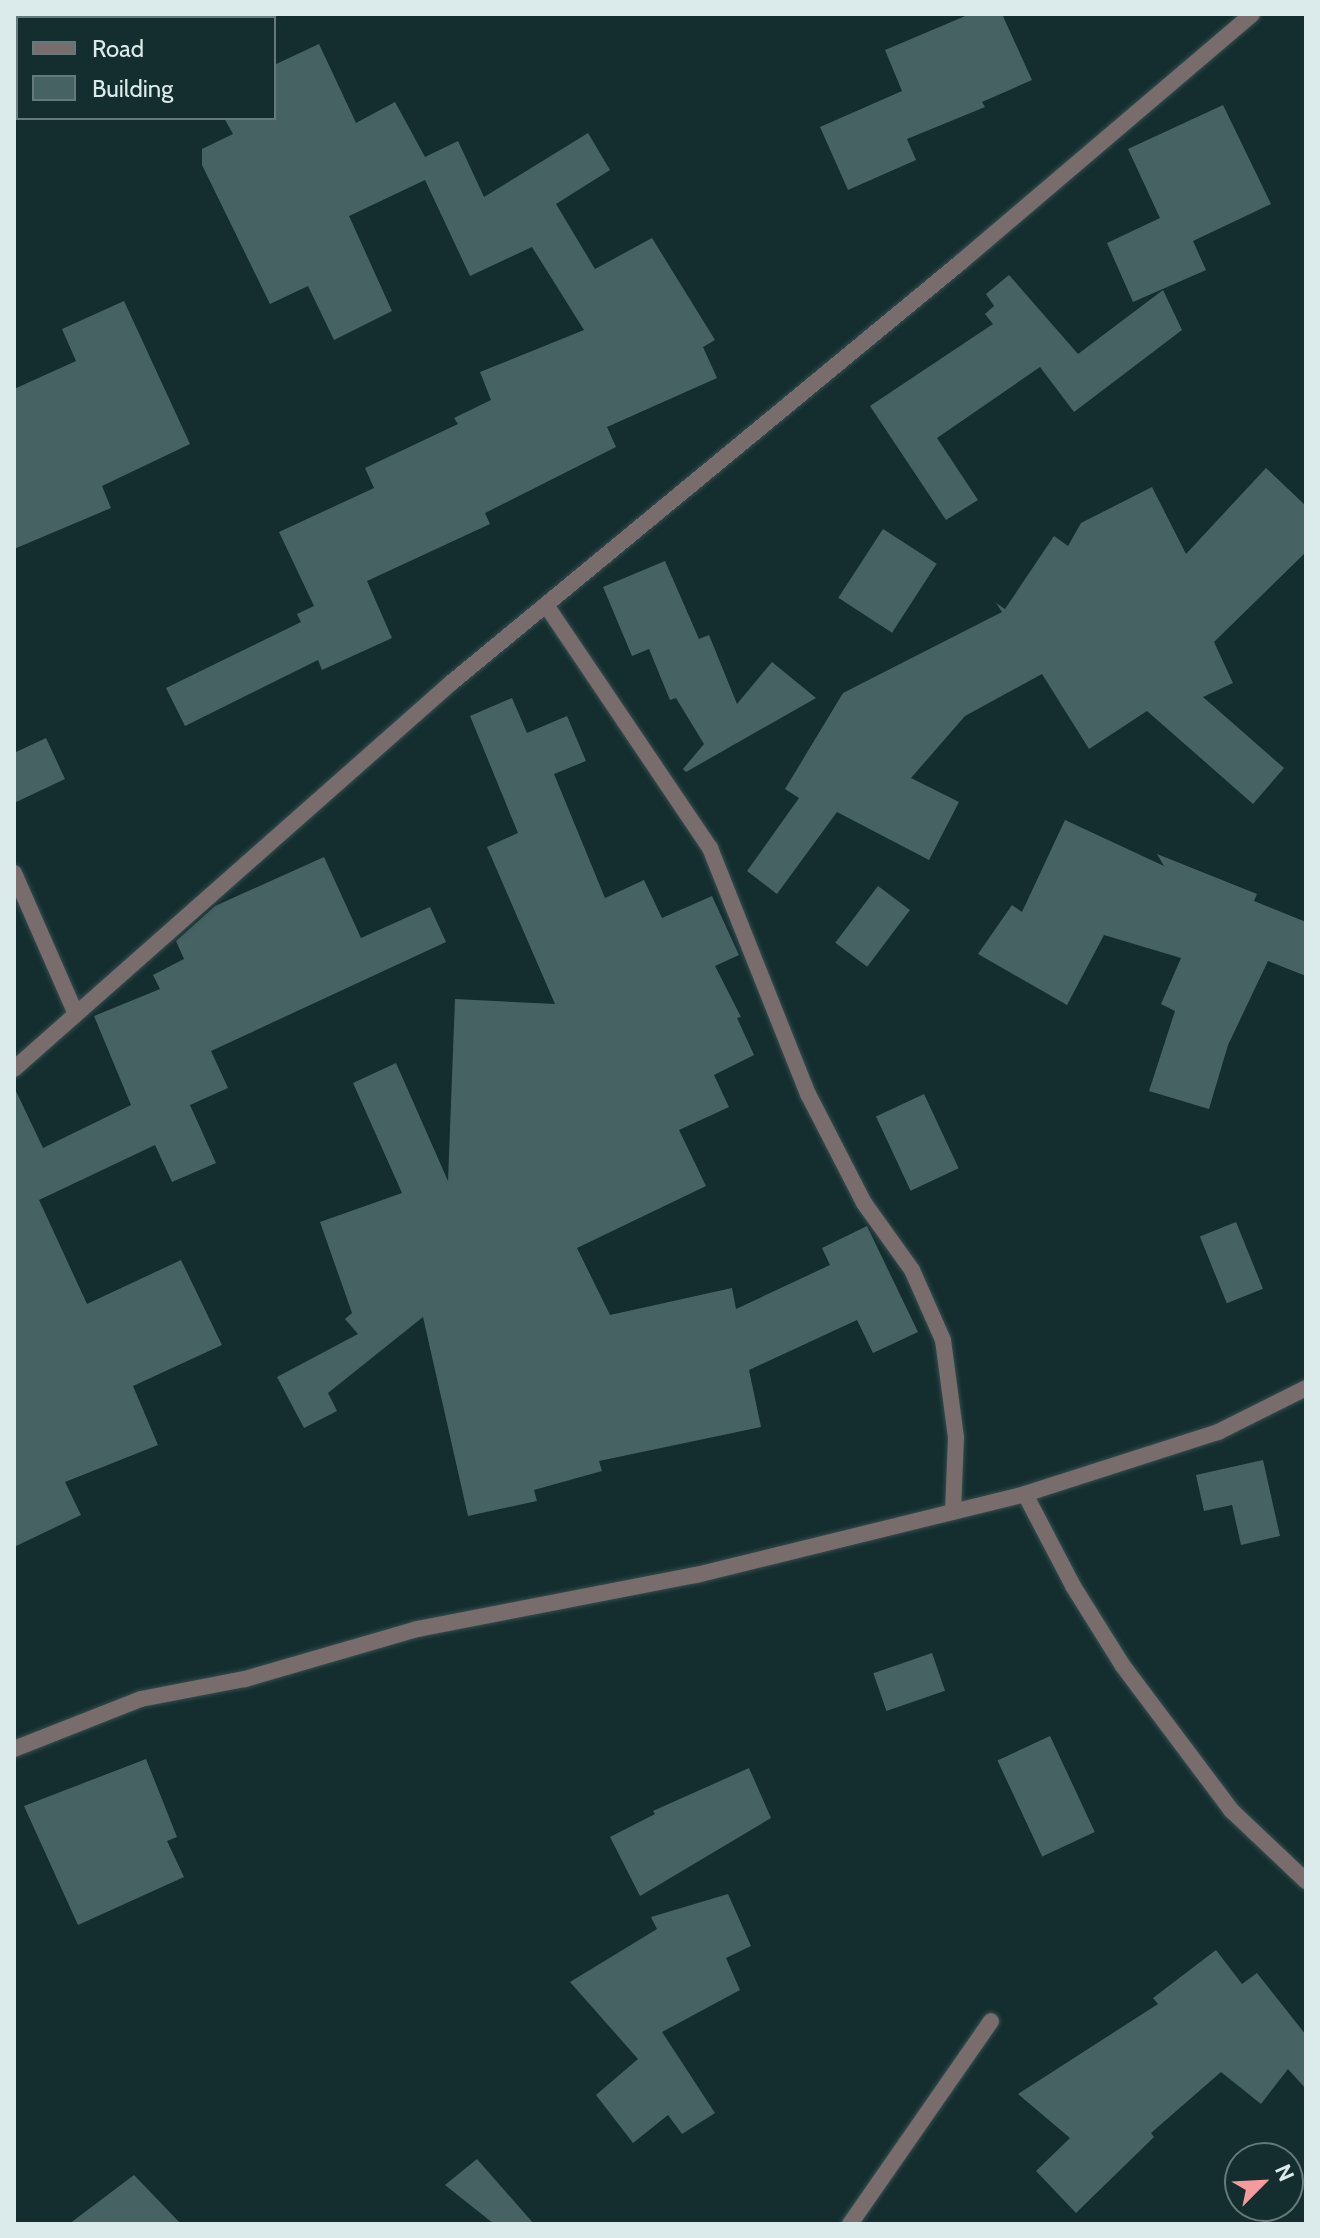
<!DOCTYPE html>
<style>
body{margin:0}
#map{position:relative;width:1320px;height:2238px;overflow:hidden;background:#142e2f;font-family:Cabin,sans-serif}
div>[style]{position:absolute}
.building>*{inset:0;background:#476263;transform-origin:0 0}
.roads{filter:drop-shadow(0 0 2px #344c4d) drop-shadow(0 0 2px #344c4d)}
.street>*{height:16px;margin:-8px;padding:0 8px;transform-origin:8px;border-radius:8px;background:#786c6c}
span{translate:-50% -50%;white-space:nowrap;text-align:center;line-height:1.15;-webkit-text-stroke:7px #142e2f;paint-order:stroke}
.frame{position:absolute;inset:0;border:16px solid #dbeaea;pointer-events:none}
.legend{position:absolute;left:16px;top:16px;width:260px;height:104px;box-sizing:border-box;background:#142e2f;border:2px solid #64797a;margin:0;padding:10px 14px;list-style:none;font-size:24px;color:#dbeaea}
.legend li{display:flex;align-items:center;gap:16px;height:40px}
.legend b{width:40px;border:2px solid #64797a}
.north{position:absolute;left:1224px;top:2142px;width:80px;height:80px;box-sizing:border-box;background:#142e2f;border:2px solid #64797a;border-radius:50%;rotate:66deg;font-size:22px;font-weight:700;line-height:32px;text-align:center;color:#dbeaea}
.north::after{content:'';display:block;margin:auto;width:28px;height:36px;background:#f59b9d;clip-path:polygon(50% 0,100% 100%,50% 72%,0 100%)}
</style>
<div id="map">
<div class="building">
<div style="clip-path:polygon(970px 14px,1002px 14px,1032px 80px,982px 102px,985px 107px,907px 139px,916px 160px,848px 190px,820px 127px,902px 91px,885px 50px)"></div>
<div style="clip-path:polygon(319px 44px,356px 123px,395px 102px,425px 157px,458px 141px,484px 197px,588px 133px,610px 170px,556px 204px,595px 269px,652px 238px,715px 340px,703px 347px,717px 378px,607px 427px,616px 447px,485px 513px,490px 524px,367px 581px,392px 638px,322px 670px,318px 660px,185px 726px,166px 688px,301px 622px,297px 614px,314px 606px,279px 532px,374px 488px,365px 468px,458px 424px,454px 418px,491px 400px,480px 372px,584px 330px,532px 247px,470px 276px,425px 180px,349px 216px,392px 311px,334px 340px,308px 286px,270px 304px,202px 165px,202px 149px,233px 134px,224px 118px,274px 118px,274px 65px)"></div>
<div style="clip-path:polygon(1223px 105px,1271px 204px,1193px 241px,1206px 270px,1133px 302px,1107px 243px,1160px 218px,1128px 149px)"></div>
<div style="clip-path:polygon(1009px 275px,1078px 354px,1163px 290px,1182px 330px,1074px 412px,1040px 367px,937px 438px,978px 500px,946px 520px,870px 406px,993px 324px,985px 314px,994px 306px,986px 294px)"></div>
<div style="clip-path:polygon(124px 301px,190px 444px,102px 486px,111px 508px,14px 549px,14px 389px,76px 361px,62px 329px)"></div>
<div style="clip-path:polygon(1266px 468px,1306px 506px,1306px 552px,1214px 642px,1233px 683px,1203px 697px,1284px 768px,1253px 804px,1147px 711px,1089px 749px,1042px 674px,965px 716px,911px 778px,959px 802px,929px 860px,837px 812px,777px 894px,747px 871px,799px 798px,785px 789px,843px 693px,1002px 612px,996px 603px,1005px 609px,1054px 536px,1068px 546px,1081px 523px,1152px 487px,1186px 554px)"></div>
<div style="left:883px;top:529px;width:64px;height:82px;rotate:33deg"></div>
<div style="clip-path:polygon(665px 561px,699px 639px,709px 635px,737px 704px,772px 662px,816px 698px,686px 772px,683px 769px,704px 744px,676px 698px,670px 700px,649px 649px,632px 656px,603px 587px)"></div>
<div style="clip-path:polygon(512px 698px,527px 733px,567px 716px,586px 761px,554px 774px,605px 898px,644px 880px,662px 918px,712px 896px,739px 955px,715px 966px,741px 1017px,737px 1018px,754px 1055px,714px 1075px,729px 1107px,679px 1130px,706px 1186px,577px 1248px,610px 1315px,732px 1288px,736px 1309px,830px 1265px,822px 1248px,867px 1226px,918px 1332px,873px 1353px,857px 1320px,749px 1370px,761px 1427px,599px 1461px,602px 1471px,534px 1490px,537px 1501px,468px 1516px,423px 1317px,328px 1393px,337px 1411px,304px 1428px,277px 1377px,358px 1334px,345px 1319px,352px 1313px,320px 1222px,402px 1193px,353px 1083px,396px 1063px,448px 1181px,455px 999px,555px 1004px,487px 847px,518px 833px,470px 716px)"></div>
<div style="clip-path:polygon(46px 738px,65px 779px,14px 803px,14px 753px)"></div>
<div style="clip-path:polygon(1065px 820px,1164px 866px,1157px 854px,1257px 894px,1254px 901px,1306px 922px,1306px 976px,1268px 961px,1228px 1045px,1209px 1109px,1149px 1091px,1175px 1011px,1161px 1004px,1181px 958px,1104px 935px,1067px 1005px,978px 954px,1012px 905px,1022px 912px)"></div>
<div style="clip-path:polygon(324px 857px,361px 938px,430px 907px,446px 942px,211px 1051px,228px 1088px,190px 1105px,216px 1163px,172px 1182px,155px 1145px,39px 1200px,87px 1304px,181px 1260px,222px 1345px,133px 1386px,158px 1445px,65px 1482px,81px 1515px,14px 1547px,14px 1087px,43px 1148px,131px 1105px,94px 1016px,160px 989px,153px 975px,184px 959px,176px 941px,215px 906px)"></div>
<div style="left:878px;top:886px;width:40px;height:71px;rotate:37deg"></div>
<div style="left:924px;top:1094px;width:82px;height:53px;rotate:65deg"></div>
<div style="left:1236px;top:1222px;width:72px;height:39px;rotate:68deg"></div>
<div style="clip-path:polygon(1263px 1460px,1280px 1536px,1241px 1545px,1232px 1505px,1204px 1511px,1196px 1475px)"></div>
<div style="left:932px;top:1653px;width:40px;height:62px;rotate:71deg"></div>
<div style="left:1050px;top:1736px;width:106px;height:58px;rotate:65deg"></div>
<div style="clip-path:polygon(146px 1759px,177px 1837px,167px 1841px,184px 1877px,78px 1925px,24px 1806px)"></div>
<div style="clip-path:polygon(749px 1768px,771px 1818px,640px 1896px,610px 1837px,655px 1814px,653px 1811px)"></div>
<div style="clip-path:polygon(728px 1894px,751px 1946px,726px 1958px,740px 1990px,662px 2032px,715px 2113px,682px 2134px,668px 2115px,633px 2143px,596px 2095px,638px 2059px,570px 1982px,657px 1929px,651px 1917px)"></div>
<div style="clip-path:polygon(1216px 1950px,1242px 1984px,1257px 1973px,1306px 2035px,1306px 2089px,1288px 2069px,1261px 2104px,1221px 2072px,1151px 2133px,1154px 2137px,1076px 2213px,1036px 2171px,1070px 2138px,1018px 2094px,1158px 2004px,1153px 1998px)"></div>
<div style="clip-path:polygon(477px 2159px,534px 2224px,494px 2224px,445px 2185px)"></div>
<div style="clip-path:polygon(134px 2175px,181px 2224px,69px 2224px)"></div>
</div>
<div class="roads">
<div class="street">
<div style="left:546px;top:605px;width:293px;rotate:56deg"></div>
<div style="left:710px;top:848px;width:265px;rotate:68.3deg"></div>
<div style="left:808px;top:1094px;width:123px;rotate:62.8deg"></div>
<div style="left:864px;top:1203px;width:82px;rotate:54.4deg"></div>
<div style="left:912px;top:1270px;width:77px;rotate:66.1deg"></div>
<div style="left:943px;top:1340px;width:98px;rotate:82.4deg"></div>
<div style="left:956px;top:1437px;width:75px;rotate:92.3deg"></div>
<div style="left:14px;top:873px;width:154px;rotate:66.3deg"></div>
<div style="left:14px;top:1069px;width:583px;rotate:-41.45deg"></div>
<div style="left:451px;top:683px;width:661px;rotate:-39.54deg"></div>
<div style="left:961px;top:262px;width:382px;rotate:-40.4deg"></div>
<div style="left:1025px;top:1494px;width:104px;rotate:62.4deg"></div>
<div style="left:1073px;top:1586px;width:94px;rotate:58deg"></div>
<div style="left:1123px;top:1666px;width:181px;rotate:53.1deg"></div>
<div style="left:1232px;top:1811px;width:102px;rotate:43.4deg"></div>
<div style="left:14px;top:1749px;width:136px;rotate:-21.5deg"></div>
<div style="left:141px;top:1699px;width:106px;rotate:-10.9deg"></div>
<div style="left:245px;top:1679px;width:179px;rotate:-16.2deg"></div>
<div style="left:417px;top:1629px;width:284px;rotate:-11deg"></div>
<div style="left:696px;top:1575px;width:339px;rotate:-13.8deg"></div>
<div style="left:1025px;top:1494px;width:203px;rotate:-17.8deg"></div>
<div style="left:1218px;top:1432px;width:98px;rotate:-26.6deg"></div>
<div style="left:850px;top:2224px;width:247px;rotate:-55.2deg"></div>
</div>
</div>
<div class="frame"></div>
<ul class="legend">
<li><b style="height:10px;background:#786c6c"></b>Road</li>
<li><b style="height:22px;background:#476263"></b>Building</li>
</ul>
<div class="north">N</div>
</div>
